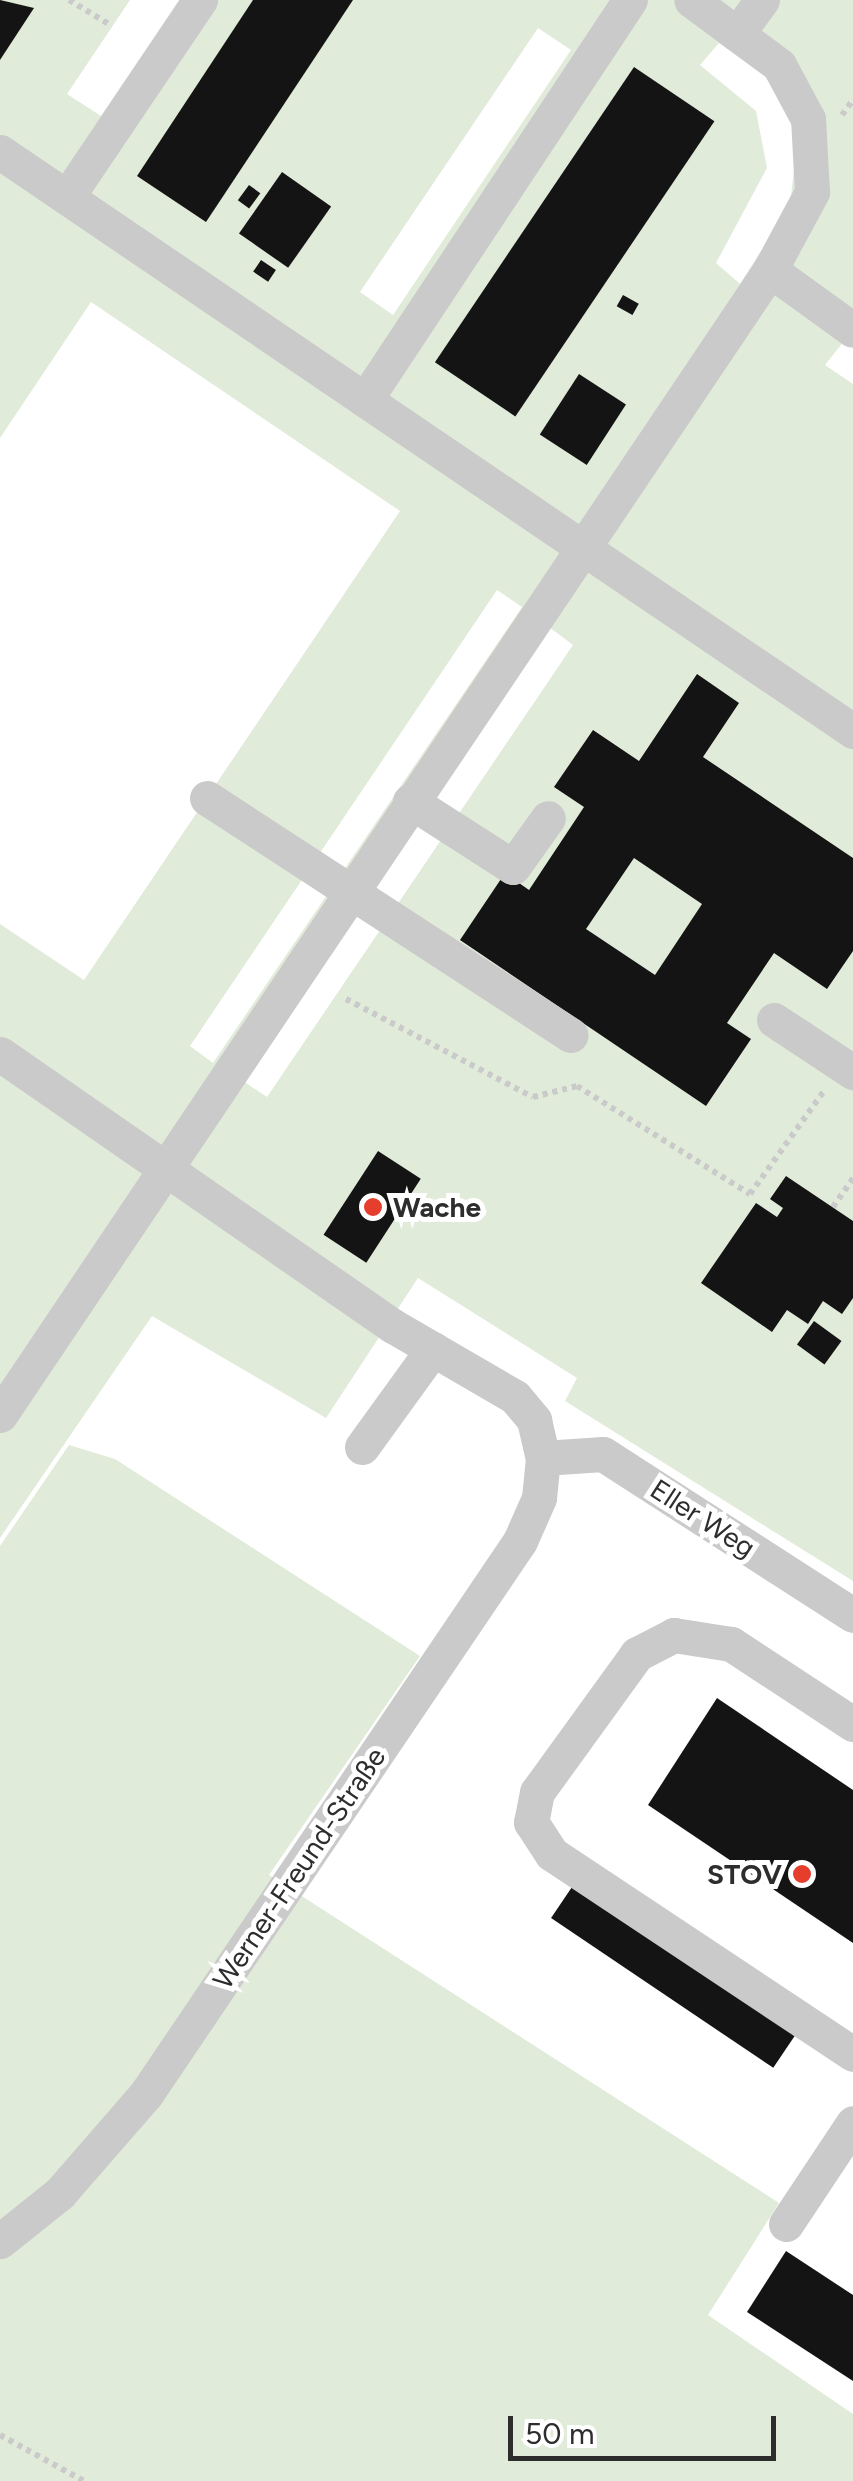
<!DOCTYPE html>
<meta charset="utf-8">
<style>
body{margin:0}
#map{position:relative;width:853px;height:2481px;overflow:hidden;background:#fff;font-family:Figtree,sans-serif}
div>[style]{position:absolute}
.green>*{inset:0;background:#e1ebda}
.building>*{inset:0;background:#141414;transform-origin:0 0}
.path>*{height:6px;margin-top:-3px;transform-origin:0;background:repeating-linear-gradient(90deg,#cacaca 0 5px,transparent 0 10px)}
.minor>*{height:35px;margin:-17.5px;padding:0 17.5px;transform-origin:17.5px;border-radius:17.5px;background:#cacaca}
.dots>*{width:28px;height:28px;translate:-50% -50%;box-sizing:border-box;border:5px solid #fff;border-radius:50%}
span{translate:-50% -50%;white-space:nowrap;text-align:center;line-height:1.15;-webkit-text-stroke:10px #fff;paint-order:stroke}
.poi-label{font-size:28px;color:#2d2d2d;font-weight:700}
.left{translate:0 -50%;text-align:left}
.right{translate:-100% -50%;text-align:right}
.street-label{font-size:28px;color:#2d2d2d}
.scale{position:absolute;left:508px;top:2416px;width:268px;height:45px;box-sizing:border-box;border:5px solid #2d2d2d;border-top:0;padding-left:12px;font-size:30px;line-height:35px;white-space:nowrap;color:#2d2d2d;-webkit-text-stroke:8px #fff;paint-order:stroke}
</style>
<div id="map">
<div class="green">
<div style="clip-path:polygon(evenodd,0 0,130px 0,67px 94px,101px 116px,179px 0,853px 0,853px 346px,844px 341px,825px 365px,853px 384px,853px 1581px,565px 1401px,577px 1378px,418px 1278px,326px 1418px,152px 1316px,0 1538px,0 924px,84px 980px,400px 511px,91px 302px,0 438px,0 0,538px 28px,571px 50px,393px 315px,360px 292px,538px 28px,0 0,719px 43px,765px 76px,786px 103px,797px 142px,790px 205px,740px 284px,716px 263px,767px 168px,756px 111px,700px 65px,719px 43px,0 0,497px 590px,522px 607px,213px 1063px,190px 1046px,497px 590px,0 0,549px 627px,573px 645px,267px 1097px,243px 1081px,549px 627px)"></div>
<div style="clip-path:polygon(69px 1445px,115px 1459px,420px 1656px,269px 1875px,779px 2203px,708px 2315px,853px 2414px,853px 2481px,0 2481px,0 1546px)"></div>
</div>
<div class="building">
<div style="clip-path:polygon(0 0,34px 8px,0 60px)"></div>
<div style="clip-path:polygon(253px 0,353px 0,206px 222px,137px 176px)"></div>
<div style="left:634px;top:67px;width:97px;height:356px;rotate:34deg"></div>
<div style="left:282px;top:172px;width:60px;height:75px;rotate:35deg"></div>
<div style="left:249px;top:185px;width:14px;height:19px;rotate:36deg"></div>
<div style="left:261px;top:260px;width:18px;height:14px;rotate:34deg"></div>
<div style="left:623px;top:295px;width:18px;height:13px;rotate:29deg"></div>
<div style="left:579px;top:374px;width:56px;height:72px;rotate:33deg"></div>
<div style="clip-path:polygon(evenodd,697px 674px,739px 703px,703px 757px,853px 858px,853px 951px,827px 989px,774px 953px,727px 1023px,751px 1039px,706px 1106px,460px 940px,505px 873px,529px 890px,584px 807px,554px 787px,593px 730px,639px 761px,697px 674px,634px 858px,702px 904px,655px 975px,586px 929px,634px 858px)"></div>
<div style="left:378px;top:1151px;width:51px;height:100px;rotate:33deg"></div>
<div style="clip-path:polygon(786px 1176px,853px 1221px,853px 1298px,842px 1314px,823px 1301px,808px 1324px,787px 1310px,772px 1332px,701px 1283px,756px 1203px,777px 1217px,783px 1208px,770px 1199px)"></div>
<div style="left:814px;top:1321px;width:34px;height:29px;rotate:36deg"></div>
<div style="clip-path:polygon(717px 1698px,853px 1790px,853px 1943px,648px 1805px)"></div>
<div style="left:574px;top:1884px;width:268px;height:41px;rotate:34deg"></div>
<div style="clip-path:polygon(786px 2251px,853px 2295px,853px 2381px,747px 2312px)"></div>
</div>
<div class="path">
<div style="left:69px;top:0;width:50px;rotate:31.2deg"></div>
<div style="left:842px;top:115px;width:19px;rotate:-54deg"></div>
<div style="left:346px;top:999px;width:211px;rotate:27.7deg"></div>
<div style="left:533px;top:1097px;width:45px;rotate:-14deg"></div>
<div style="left:577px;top:1086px;width:204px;rotate:32deg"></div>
<div style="left:750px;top:1194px;width:127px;rotate:-54.3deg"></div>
<div style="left:833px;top:1207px;width:35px;rotate:-55deg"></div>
<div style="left:0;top:2435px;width:96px;rotate:28.7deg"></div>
</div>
<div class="minor">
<div style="left:737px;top:34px;width:42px;rotate:-53.7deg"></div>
<div style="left:0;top:152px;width:1031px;rotate:34.17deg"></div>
<div style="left:67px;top:197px;width:238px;rotate:-56deg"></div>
<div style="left:770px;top:270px;width:102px;rotate:35.9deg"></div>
<div style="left:365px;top:400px;width:480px;rotate:-56.5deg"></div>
<div style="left:207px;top:798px;width:434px;rotate:33.1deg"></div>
<div style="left:410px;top:801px;width:122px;rotate:32.7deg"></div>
<div style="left:513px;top:867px;width:60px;rotate:-54.5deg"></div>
<div style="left:774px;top:1020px;width:95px;rotate:33.4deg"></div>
<div style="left:0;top:1054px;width:478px;rotate:34.7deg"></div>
<div style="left:393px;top:1326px;width:141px;rotate:30.2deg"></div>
<div style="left:515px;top:1397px;width:30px;rotate:50deg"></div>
<div style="left:534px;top:1420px;width:39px;rotate:77deg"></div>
<div style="left:543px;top:1458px;width:40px;rotate:95.7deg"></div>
<div style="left:539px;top:1498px;width:47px;rotate:113.8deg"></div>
<div style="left:520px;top:1541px;width:668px;rotate:124.07deg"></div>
<div style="left:146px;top:2094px;width:131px;rotate:131deg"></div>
<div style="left:60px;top:2193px;width:77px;rotate:141.3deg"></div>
<div style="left:0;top:1415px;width:1380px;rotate:-56.08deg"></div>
<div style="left:770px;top:270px;width:89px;rotate:-61.7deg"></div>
<div style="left:812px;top:192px;width:73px;rotate:-93.1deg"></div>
<div style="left:808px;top:119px;width:61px;rotate:-118.2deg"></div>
<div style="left:779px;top:65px;width:109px;rotate:-143.5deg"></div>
<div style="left:362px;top:1447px;width:121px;rotate:-54.1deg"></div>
<div style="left:543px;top:1458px;width:60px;rotate:-3.8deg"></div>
<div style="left:603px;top:1454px;width:297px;rotate:32.8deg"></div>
<div style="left:853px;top:1724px;width:146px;rotate:-146.7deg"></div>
<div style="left:731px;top:1644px;width:58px;rotate:-171deg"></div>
<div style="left:674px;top:1635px;width:42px;rotate:152.8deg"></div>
<div style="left:637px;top:1654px;width:170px;rotate:125.9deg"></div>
<div style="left:537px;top:1792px;width:31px;rotate:101deg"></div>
<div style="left:531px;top:1822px;width:38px;rotate:57deg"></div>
<div style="left:552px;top:1854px;width:361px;rotate:33.6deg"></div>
<div style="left:786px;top:2224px;width:121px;rotate:-56.4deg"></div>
</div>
<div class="dots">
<div style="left:373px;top:1207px;background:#e63e2d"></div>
<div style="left:802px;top:1874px;background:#e63e2d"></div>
</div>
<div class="poi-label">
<span class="left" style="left:393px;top:1207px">Wache</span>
<span class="right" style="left:782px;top:1874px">STOV</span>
</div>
<div class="street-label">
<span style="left:703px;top:1518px;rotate:33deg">Eller Weg</span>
<span style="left:299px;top:1868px;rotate:-56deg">Werner-Freund-Straße</span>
</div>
<div class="scale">50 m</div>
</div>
